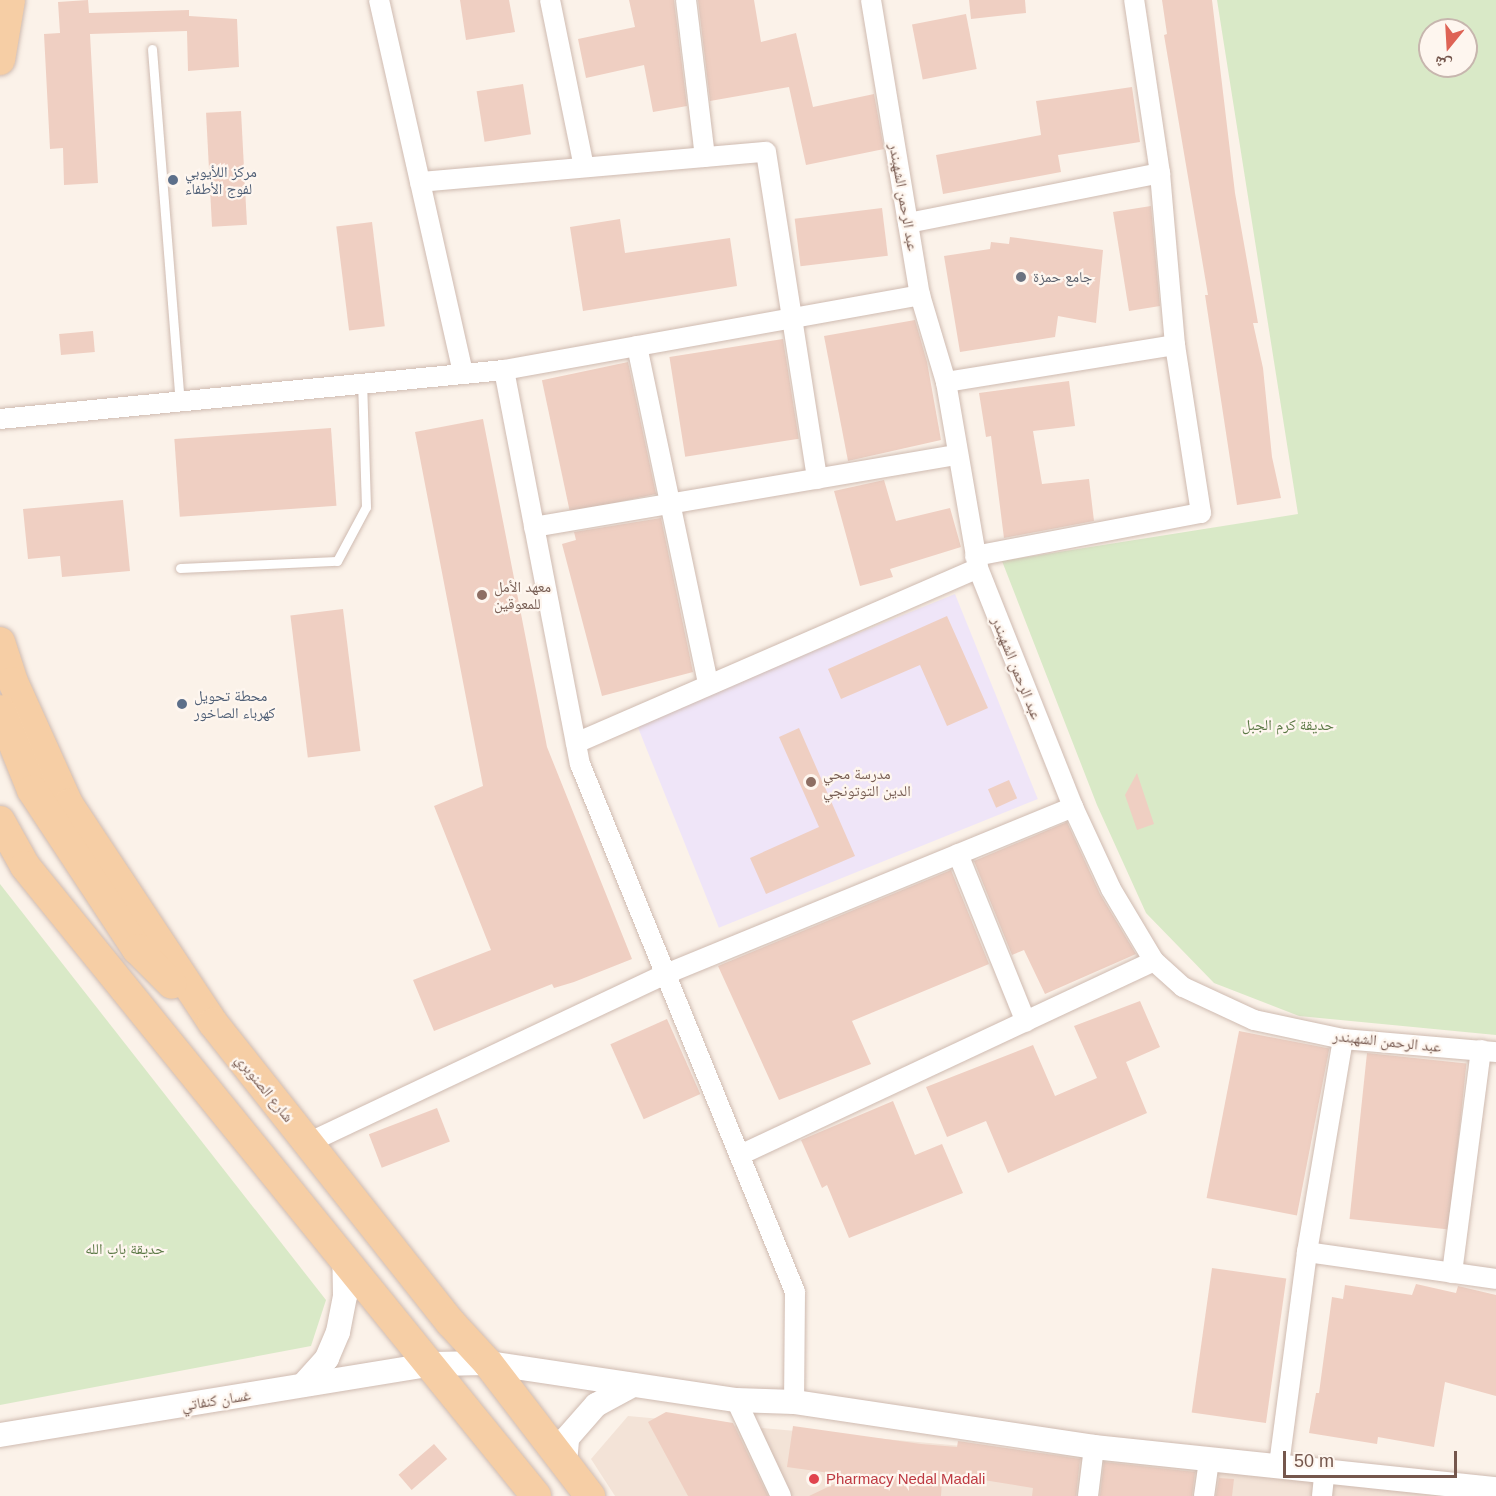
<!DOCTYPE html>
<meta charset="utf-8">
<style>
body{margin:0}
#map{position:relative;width:1496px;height:1496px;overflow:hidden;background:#fbf2e9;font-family:Helvetica,"Noto Naskh Arabic",sans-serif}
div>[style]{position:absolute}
.residential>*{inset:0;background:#f3e3d7}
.education>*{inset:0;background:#efe5f8;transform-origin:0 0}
.green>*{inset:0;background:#d9e9c7}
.building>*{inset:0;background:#efcfc2;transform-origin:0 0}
.roads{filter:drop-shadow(0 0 2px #cfbbb1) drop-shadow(0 0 2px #cfbbb1)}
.service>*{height:9px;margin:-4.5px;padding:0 4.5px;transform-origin:4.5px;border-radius:4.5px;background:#fff}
.minor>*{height:20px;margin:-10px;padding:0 10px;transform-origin:10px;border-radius:10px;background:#fff}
.tertiary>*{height:24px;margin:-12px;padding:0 12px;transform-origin:12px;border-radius:12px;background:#fff}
.primary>*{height:30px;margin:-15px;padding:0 15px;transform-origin:15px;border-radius:15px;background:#f6cea5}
.dots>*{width:16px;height:16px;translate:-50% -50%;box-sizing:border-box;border:3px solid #fef6ef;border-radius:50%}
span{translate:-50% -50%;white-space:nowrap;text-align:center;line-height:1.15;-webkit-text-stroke:4.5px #fef6ef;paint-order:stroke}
.service-label{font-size:15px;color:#4e5e75}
.left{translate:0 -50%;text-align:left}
.street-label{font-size:15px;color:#75574d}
.worship-label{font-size:15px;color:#5b616d}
.education-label{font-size:15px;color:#785e54}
.park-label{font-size:15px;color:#5c7946}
.health-label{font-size:15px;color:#be3a42}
.north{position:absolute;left:1418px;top:18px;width:60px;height:60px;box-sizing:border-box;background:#fef6ef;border:2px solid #c7b6ae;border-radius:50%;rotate:198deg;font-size:16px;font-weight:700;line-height:24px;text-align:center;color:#75574d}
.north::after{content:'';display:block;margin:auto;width:21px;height:27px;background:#de6355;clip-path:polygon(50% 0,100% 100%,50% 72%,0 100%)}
.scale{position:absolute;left:1283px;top:1451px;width:174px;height:27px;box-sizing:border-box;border:3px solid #75574d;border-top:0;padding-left:8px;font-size:18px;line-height:21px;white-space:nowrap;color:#75574d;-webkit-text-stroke:4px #fef6ef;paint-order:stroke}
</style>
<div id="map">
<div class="residential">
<div style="clip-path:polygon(628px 1416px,1496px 1494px,1496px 1496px,615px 1496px,591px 1459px)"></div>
</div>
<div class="education">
<div style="left:955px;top:594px;width:221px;height:344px;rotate:68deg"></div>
</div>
<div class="green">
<div style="clip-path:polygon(evenodd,1217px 0,1496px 0,1496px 1035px,1299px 1016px,1214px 983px,1146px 913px,1097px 805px,1002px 561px,1298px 514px,1217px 0,1430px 30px,1466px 30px,1466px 66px,1430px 66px,1430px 30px)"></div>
<div style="clip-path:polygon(0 884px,326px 1300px,311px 1346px,0 1405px)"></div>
</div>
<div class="building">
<div style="clip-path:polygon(88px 0,89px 13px,189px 10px,189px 16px,237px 19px,239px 67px,188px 71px,187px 31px,90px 34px,98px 183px,64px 185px,63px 148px,50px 149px,44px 34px,60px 33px,58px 2px)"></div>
<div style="clip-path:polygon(460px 0,509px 0,515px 32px,466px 40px)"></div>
<div style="clip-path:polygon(629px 0,674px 0,687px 106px,653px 112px,644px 65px,586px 78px,578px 39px,635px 27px)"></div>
<div style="clip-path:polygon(698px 0,754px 0,761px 42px,796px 33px,813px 107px,874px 94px,884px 149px,806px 165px,789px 87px,710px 101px)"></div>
<div style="clip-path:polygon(969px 0,1025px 0,1026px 13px,971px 19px)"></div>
<div style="clip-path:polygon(1162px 0,1212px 0,1235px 193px,1258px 323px,1253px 323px,1263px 368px,1272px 457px,1281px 498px,1237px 505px,1205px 295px,1208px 295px,1164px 35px,1167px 34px)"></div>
<div style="left:966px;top:14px;width:56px;height:55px;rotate:79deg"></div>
<div style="left:523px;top:84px;width:51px;height:47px;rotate:81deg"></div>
<div style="clip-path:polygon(1132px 87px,1140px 142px,1058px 155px,1061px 172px,943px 194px,936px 155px,1041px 135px,1036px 101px)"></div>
<div style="left:241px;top:111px;width:114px;height:35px;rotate:87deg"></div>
<div style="clip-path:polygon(1151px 206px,1160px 306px,1129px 311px,1113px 212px)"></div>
<div style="left:882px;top:208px;width:48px;height:88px;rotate:83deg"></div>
<div style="clip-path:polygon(620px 219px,625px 253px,730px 238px,737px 286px,583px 311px,570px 227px)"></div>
<div style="left:372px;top:222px;width:105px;height:36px;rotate:83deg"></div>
<div style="clip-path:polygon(1010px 237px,1103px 250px,1096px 323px,1058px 316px,1055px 337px,960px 352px,944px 256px,990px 249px,991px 242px,1009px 244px)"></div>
<div style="clip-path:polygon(915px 320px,927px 362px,941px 440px,848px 461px,824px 336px)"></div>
<div style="left:93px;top:331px;width:21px;height:34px;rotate:85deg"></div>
<div style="left:783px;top:339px;width:101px;height:115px;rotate:81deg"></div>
<div style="left:628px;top:362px;width:135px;height:88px;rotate:78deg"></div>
<div style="clip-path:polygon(1069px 381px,1075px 426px,1033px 431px,1042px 484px,1089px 479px,1094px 521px,1004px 538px,991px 436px,986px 437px,979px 393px)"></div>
<div style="clip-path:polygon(483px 419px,547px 747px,632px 959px,574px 982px,554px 988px,552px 984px,434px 1031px,413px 980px,491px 950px,434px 806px,483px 786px,415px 432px)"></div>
<div style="left:331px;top:428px;width:78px;height:157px;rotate:86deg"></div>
<div style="clip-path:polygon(884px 480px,896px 521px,950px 508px,961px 547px,890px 569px,893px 577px,860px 586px,834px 491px)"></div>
<div style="clip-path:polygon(123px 500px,130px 571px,62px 577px,60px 556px,28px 559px,23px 509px)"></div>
<div style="clip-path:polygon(661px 518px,693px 672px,602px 696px,562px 544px,576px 540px,574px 532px)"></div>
<div style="left:343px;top:609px;width:143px;height:53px;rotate:83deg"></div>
<div style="clip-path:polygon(947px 616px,988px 708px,947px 726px,920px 665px,841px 699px,828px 669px)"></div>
<div style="clip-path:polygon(799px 728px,855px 856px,766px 894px,750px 858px,819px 827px,779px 737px)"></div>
<div style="clip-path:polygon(1137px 773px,1154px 824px,1137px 830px,1125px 795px)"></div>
<div style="left:1009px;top:780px;width:20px;height:23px;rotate:66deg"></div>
<div style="clip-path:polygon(1067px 822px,1100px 894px,1136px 954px,1045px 994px,1024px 950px,1012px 955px,974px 861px)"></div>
<div style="clip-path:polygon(951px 870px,989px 964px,852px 1021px,871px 1064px,779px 1100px,718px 966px)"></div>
<div style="clip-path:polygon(1140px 1001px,1160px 1047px,1126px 1062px,1147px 1113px,1008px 1173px,986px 1121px,947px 1137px,926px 1087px,1033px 1045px,1055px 1096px,1097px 1078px,1074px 1026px)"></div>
<div style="left:667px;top:1019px;width:82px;height:62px;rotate:66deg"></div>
<div style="left:1239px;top:1031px;width:92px;height:170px;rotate:11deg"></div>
<div style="left:1367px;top:1053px;width:100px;height:167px;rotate:6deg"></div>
<div style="clip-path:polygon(893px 1101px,915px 1155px,942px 1144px,963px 1193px,849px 1238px,827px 1185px,822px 1188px,801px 1140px)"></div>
<div style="left:437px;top:1108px;width:36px;height:73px;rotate:69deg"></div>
<div style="left:1212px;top:1268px;width:75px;height:146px;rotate:8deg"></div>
<div style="clip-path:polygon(1416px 1284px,1456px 1293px,1458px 1286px,1496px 1295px,1496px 1396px,1445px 1382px,1434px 1447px,1378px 1437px,1377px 1444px,1309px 1433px,1316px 1393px,1319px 1393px,1332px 1297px,1343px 1299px,1345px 1285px,1412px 1295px)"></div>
<div style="clip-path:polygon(666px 1412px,733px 1423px,768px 1496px,688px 1496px,648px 1422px)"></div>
<div style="clip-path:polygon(793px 1426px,921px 1444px,957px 1447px,958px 1441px,1080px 1459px,1076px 1496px,1032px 1496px,1033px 1488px,952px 1475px,951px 1483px,942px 1481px,941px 1496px,809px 1496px,851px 1476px,787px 1467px)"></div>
<div style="left:434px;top:1444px;width:20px;height:47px;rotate:49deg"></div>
<div style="clip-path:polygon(1104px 1462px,1195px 1472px,1192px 1496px,1100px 1496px)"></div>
<div style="clip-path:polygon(1219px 1478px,1234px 1479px,1232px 1496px,1216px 1496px)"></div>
</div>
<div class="roads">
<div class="service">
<div style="left:152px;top:49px;width:353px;rotate:85.5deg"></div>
<div style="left:180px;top:568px;width:157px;rotate:-2.6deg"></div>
<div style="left:337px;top:561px;width:61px;rotate:-61.8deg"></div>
<div style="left:366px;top:507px;width:124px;rotate:-91.8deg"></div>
</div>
<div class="minor">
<div style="left:379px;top:0;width:383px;rotate:77.3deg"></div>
<div style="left:550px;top:0;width:170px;rotate:78.5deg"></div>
<div style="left:686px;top:0;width:158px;rotate:83.1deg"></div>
<div style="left:871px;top:0;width:299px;rotate:80.6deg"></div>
<div style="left:920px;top:295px;width:91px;rotate:73.4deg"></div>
<div style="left:946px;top:382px;width:189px;rotate:80.2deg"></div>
<div style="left:978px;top:568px;width:257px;rotate:68.3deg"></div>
<div style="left:1073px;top:807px;width:90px;rotate:65.1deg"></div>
<div style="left:1111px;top:889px;width:84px;rotate:59.2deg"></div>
<div style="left:1154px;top:961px;width:39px;rotate:42deg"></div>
<div style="left:1183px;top:987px;width:78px;rotate:24.9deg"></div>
<div style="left:1254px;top:1020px;width:91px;rotate:12.1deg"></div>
<div style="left:1343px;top:1039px;width:154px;rotate:4.9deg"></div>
<div style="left:420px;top:182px;width:347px;rotate:-5deg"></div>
<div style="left:766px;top:152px;width:331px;rotate:81.1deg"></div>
<div style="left:908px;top:223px;width:257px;rotate:-11.2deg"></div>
<div style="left:637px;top:346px;width:345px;rotate:78.1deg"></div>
<div style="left:504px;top:370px;width:401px;rotate:79.1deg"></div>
<div style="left:580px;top:764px;width:570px;rotate:67.84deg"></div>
<div style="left:795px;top:1292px;width:110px;rotate:90.5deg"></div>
<div style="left:946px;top:382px;width:232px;rotate:-9.2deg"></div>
<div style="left:0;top:419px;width:506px;rotate:-5.55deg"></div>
<div style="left:504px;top:370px;width:423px;rotate:-10.2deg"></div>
<div style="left:534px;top:527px;width:429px;rotate:-9.7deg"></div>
<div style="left:975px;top:556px;width:230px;rotate:-10.8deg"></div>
<div style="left:1201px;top:513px;width:170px;rotate:-98.8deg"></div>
<div style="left:1175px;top:345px;width:173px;rotate:-95deg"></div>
<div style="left:1160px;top:173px;width:175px;rotate:-98.5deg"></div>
<div style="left:576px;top:743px;width:438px;rotate:-23.5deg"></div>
<div style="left:958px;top:854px;width:181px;rotate:68deg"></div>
<div style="left:310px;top:1142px;width:394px;rotate:-25.3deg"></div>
<div style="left:666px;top:974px;width:440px;rotate:-22.3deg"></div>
<div style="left:740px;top:1155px;width:457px;rotate:-25.1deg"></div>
<div style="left:1307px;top:1252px;width:191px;rotate:8.1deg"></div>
<div style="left:1452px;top:1273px;width:225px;rotate:-82.6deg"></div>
<div style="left:736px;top:1400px;width:106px;rotate:64.9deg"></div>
<div style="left:1279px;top:1465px;width:215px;rotate:-82.5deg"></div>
<div style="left:1307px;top:1252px;width:216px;rotate:-80.4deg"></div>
<div style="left:1088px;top:1496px;width:49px;rotate:-83deg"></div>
<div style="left:1204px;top:1496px;width:37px;rotate:-82deg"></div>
<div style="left:1322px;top:1496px;width:27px;rotate:-84deg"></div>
</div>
<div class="tertiary">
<div style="left:303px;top:1385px;width:36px;rotate:-48deg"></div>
<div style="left:327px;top:1358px;width:28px;rotate:-67deg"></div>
<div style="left:338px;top:1332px;width:37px;rotate:-79deg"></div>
<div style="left:345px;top:1296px;width:39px;rotate:-91deg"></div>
<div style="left:0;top:1435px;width:438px;rotate:-9.3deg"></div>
<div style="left:432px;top:1364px;width:56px;rotate:-1deg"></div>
<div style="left:488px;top:1363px;width:251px;rotate:8.5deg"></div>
<div style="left:736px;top:1400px;width:58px;rotate:2deg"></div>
<div style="left:794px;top:1402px;width:303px;rotate:8.5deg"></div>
<div style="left:1094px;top:1447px;width:404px;rotate:6deg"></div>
<div style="left:565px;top:1463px;width:25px;rotate:-85deg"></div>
<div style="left:567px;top:1438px;width:44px;rotate:-48.7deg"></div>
<div style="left:596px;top:1405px;width:42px;rotate:-28.4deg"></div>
</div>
<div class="primary">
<div style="left:0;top:60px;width:61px;rotate:-80.5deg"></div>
<div style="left:0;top:642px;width:42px;rotate:72deg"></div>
<div style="left:13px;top:682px;width:134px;rotate:65.7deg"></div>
<div style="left:68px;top:804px;width:263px;rotate:56.5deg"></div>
<div style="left:213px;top:1023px;width:382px;rotate:51.6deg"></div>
<div style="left:450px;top:1322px;width:56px;rotate:47.2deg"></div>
<div style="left:488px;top:1363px;width:168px;rotate:52.5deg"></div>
<div style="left:0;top:710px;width:86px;rotate:68.2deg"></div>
<div style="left:32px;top:790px;width:191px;rotate:56.6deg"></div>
<div style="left:137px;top:949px;width:49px;rotate:45deg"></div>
<div style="left:0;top:821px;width:51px;rotate:60.9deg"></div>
<div style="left:25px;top:866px;width:811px;rotate:50.95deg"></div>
</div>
</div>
<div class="dots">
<div style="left:173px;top:180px;background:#5c6f8a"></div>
<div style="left:1021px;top:277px;background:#6b7280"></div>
<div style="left:482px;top:595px;background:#8d6e63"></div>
<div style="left:182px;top:704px;background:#5c6f8a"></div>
<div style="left:811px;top:782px;background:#8d6e63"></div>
<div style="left:814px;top:1479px;background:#e0444e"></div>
</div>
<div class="service-label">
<span class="left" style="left:185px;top:180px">مركز اللأيوبي<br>لفوج الأطفاء</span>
<span class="left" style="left:194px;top:704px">محطة تحويل<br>كهرباء الصاخور</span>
</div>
<div class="street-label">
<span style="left:904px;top:197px;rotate:80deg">عبد الرحمن الشهبندر</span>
<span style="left:1017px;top:668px;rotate:68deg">عبد الرحمن الشهبندر</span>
<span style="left:1387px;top:1041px;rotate:6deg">عبد الرحمن الشهبندر</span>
<span style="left:265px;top:1088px;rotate:51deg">شارع الصنوبري</span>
<span style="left:216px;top:1400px;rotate:-9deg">غسان كنفاتي</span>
</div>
<div class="worship-label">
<span class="left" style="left:1033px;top:277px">جامع حمزة</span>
</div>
<div class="education-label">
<span class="left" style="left:494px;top:595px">معهد الأمل<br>للمعوقين</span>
<span class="left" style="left:823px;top:782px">مدرسة محي<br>الدين التوتونجي</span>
</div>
<div class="park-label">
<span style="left:1288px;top:725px">حديقة كرم الجبل</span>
<span style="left:125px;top:1249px">حديقة باب الله</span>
</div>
<div class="health-label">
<span class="left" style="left:826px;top:1479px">Pharmacy Nedal Madali</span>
</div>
<div class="north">ش</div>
<div class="scale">50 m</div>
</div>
